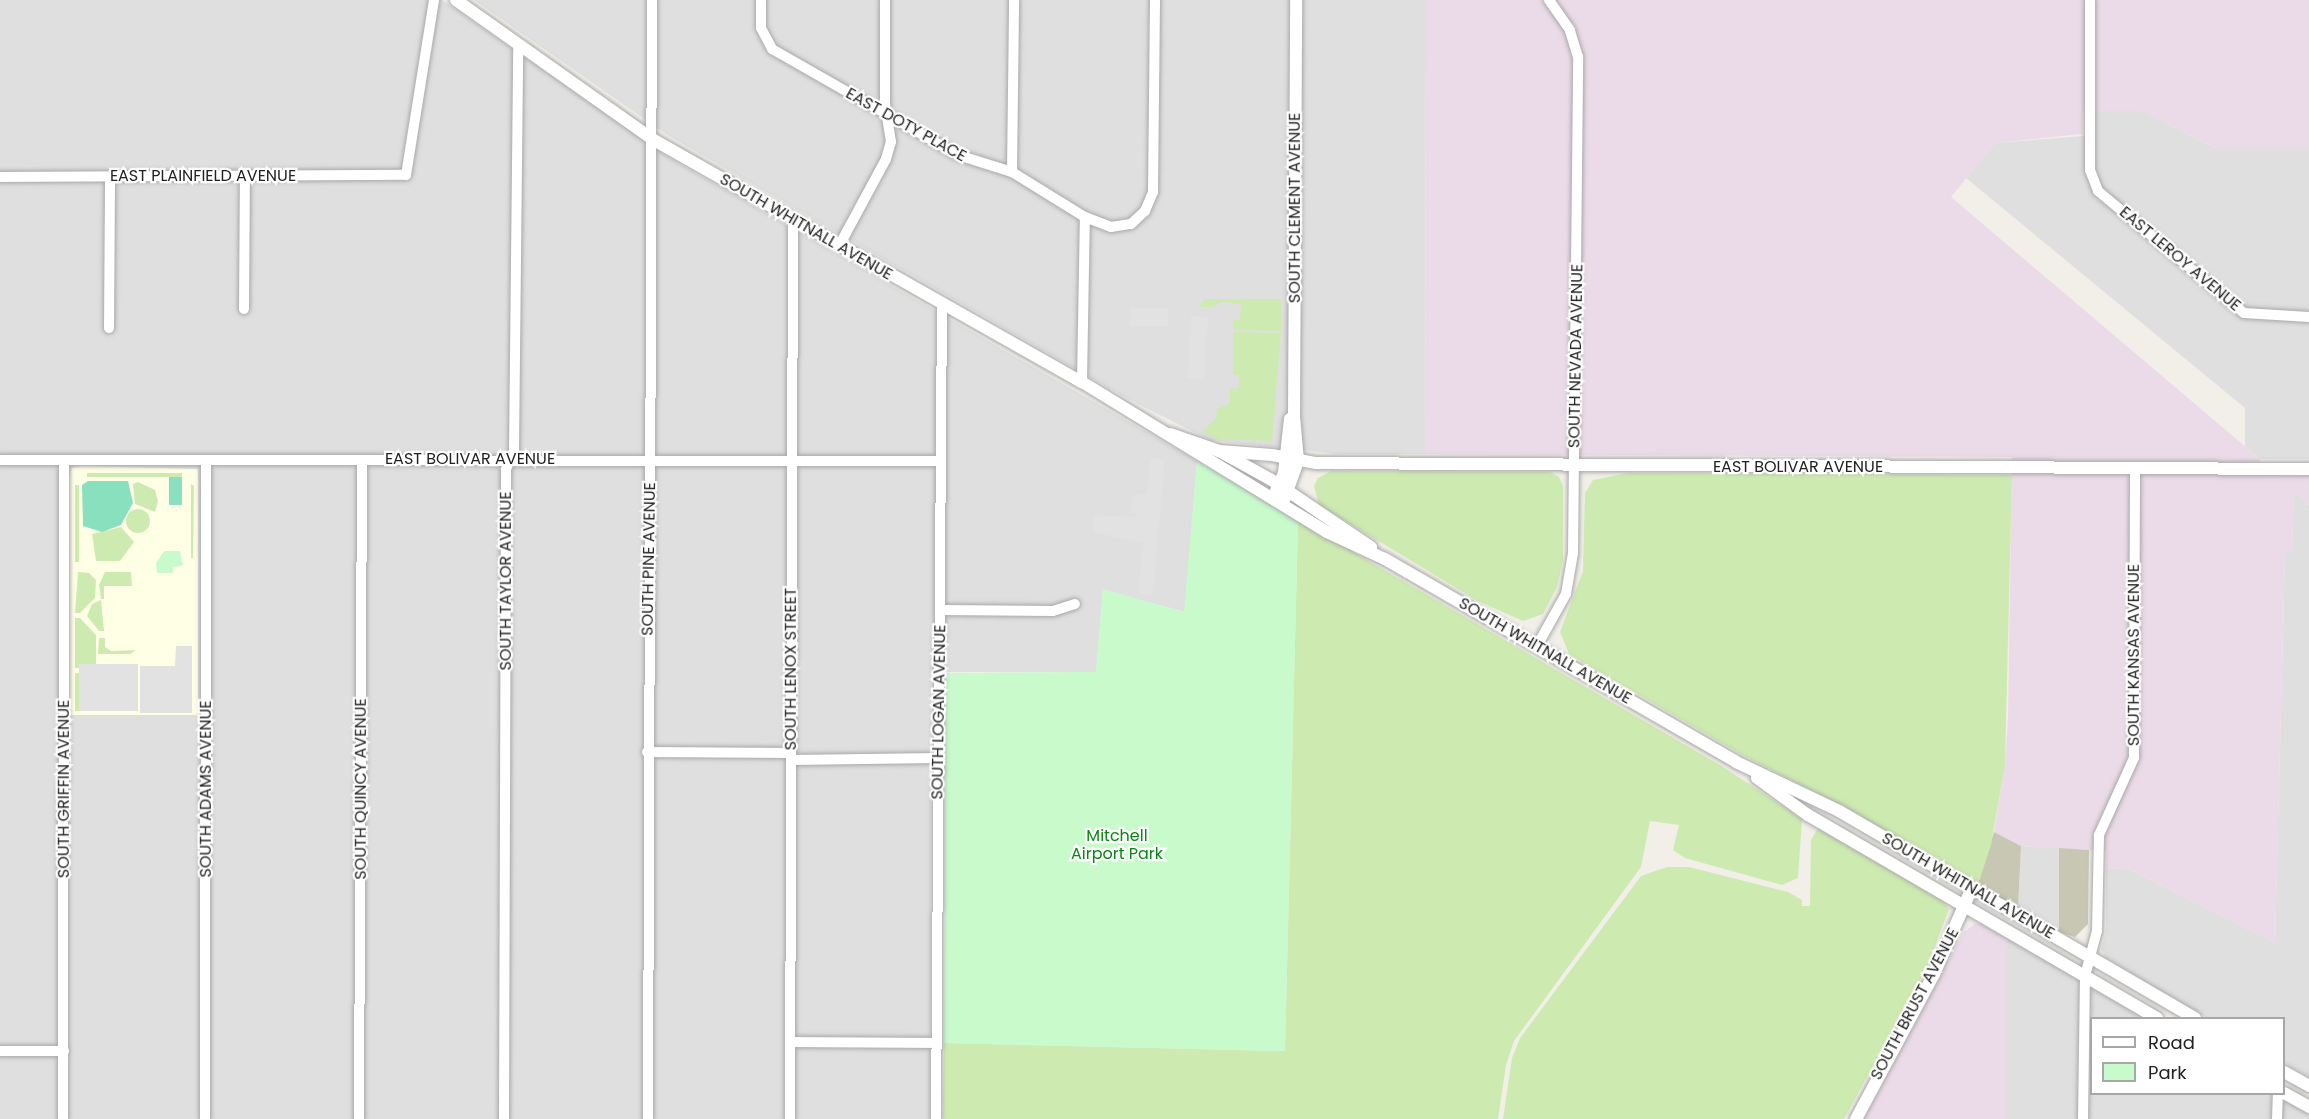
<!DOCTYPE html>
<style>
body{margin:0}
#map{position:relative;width:2309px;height:1119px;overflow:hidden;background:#f2efe9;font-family:Poppins,sans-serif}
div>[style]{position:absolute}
.residential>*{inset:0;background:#e0dfdf}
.industrial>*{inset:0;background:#ebdbe8}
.education>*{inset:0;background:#ffffe5}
.construction>*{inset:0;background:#c7c7b4}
.grass>*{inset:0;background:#cdebb0;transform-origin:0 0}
.round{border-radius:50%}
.park>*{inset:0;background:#c8facc}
.pitch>*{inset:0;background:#88e0be;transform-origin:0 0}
.parking>*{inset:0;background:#e2e2e2;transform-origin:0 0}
.roads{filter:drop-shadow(0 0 2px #a9a9a9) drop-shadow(0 0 2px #a9a9a9)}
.minor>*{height:10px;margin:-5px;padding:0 5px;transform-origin:5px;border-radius:5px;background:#fff}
.tertiary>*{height:12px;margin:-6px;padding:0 6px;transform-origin:6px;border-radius:6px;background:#fff}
span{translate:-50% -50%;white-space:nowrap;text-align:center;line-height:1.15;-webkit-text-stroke:4.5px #fff;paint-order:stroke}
.street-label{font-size:16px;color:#222}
.park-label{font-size:16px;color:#0c8416}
.legend{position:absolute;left:2090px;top:1017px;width:195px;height:78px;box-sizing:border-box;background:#fff;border:2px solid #a7a7a7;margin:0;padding:8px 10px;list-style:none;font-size:18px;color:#222}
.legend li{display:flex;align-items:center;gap:12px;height:30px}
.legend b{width:30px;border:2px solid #a7a7a7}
</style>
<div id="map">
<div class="residential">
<div style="clip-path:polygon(0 0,442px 0,671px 159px,1197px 461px,1185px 612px,1103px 590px,1096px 672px,931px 672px,930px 1119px,0 1119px)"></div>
<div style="clip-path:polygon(474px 0,1426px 0,1425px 454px,1338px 454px,1210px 440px,1130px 400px,669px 136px)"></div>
<div style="clip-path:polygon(2095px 110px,2143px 111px,2216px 148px,2309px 148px,2309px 459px,2260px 459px,2245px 446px,2245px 408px,1966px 178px,1995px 143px,2095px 135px)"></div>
<div style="clip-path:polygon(2294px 491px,2309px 505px,2309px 1077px,2284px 1063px,2284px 1018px,2207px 1018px,2106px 958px,2101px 950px,2106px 932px,2106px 869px,2127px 868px,2275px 943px,2285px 553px,2292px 551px)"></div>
<div style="clip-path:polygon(2021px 846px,2059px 848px,2059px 932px,2018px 909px)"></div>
<div style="clip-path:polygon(2007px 938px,2144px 1018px,2092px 1018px,2092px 1094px,2274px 1094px,2309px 1114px,2309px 1119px,2007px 1119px)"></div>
</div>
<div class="industrial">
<div style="clip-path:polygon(1426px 0,2309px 0,2309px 148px,2216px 148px,2143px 111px,2083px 111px,2082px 134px,1995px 143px,1951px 197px,2260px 459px,2261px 475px,2309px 476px,2309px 505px,2294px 492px,2292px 551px,2285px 553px,2275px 943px,2127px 868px,2106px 869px,2106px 851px,2021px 846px,1994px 832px,2005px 765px,2008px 718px,2012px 457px,1425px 454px)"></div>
<div style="clip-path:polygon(1975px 924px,1983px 924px,2007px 938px,2007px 1119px,1864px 1119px,1964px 932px)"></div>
</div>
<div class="education">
<div style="clip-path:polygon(81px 466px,198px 469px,198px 715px,69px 715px,69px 476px,72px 468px)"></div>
</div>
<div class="construction">
<div style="clip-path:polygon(1994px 832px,2021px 846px,2018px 909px,1978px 884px)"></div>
<div style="clip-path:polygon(2059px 848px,2089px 850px,2088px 924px,2075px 937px,2059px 932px)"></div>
</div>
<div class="grass">
<div style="clip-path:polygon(1204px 299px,1281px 299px,1281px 331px,1233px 330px,1233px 320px,1239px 320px,1242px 304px,1221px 302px,1213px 307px,1200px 307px)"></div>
<div style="clip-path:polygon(1233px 332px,1281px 333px,1272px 441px,1218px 439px,1202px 432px,1216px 418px,1217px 409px,1230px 403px,1230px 389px,1239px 388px,1239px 375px,1233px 375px)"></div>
<div style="clip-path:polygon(1331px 471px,1550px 472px,1559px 477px,1563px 486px,1563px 560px,1557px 587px,1543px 614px,1523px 621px,1478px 601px,1319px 505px,1314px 486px,1318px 478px)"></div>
<div style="left:87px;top:473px;width:95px;height:4px"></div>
<div style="clip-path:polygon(1628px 473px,2012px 475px,2005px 765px,1991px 845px,1978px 884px,1845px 807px,1746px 757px,1569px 654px,1560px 632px,1583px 571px,1585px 493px,1593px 480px)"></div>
<div style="clip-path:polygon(138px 482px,155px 490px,158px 502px,155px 512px,135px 504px,133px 484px)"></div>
<div style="clip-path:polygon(191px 484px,194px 486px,193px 558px,191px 558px)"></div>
<div style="left:75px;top:485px;width:4px;height:77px"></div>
<div class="round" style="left:126px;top:509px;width:24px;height:24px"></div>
<div style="clip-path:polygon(1298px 520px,1720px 765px,1802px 819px,1798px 878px,1782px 885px,1685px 858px,1673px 850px,1679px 825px,1650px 821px,1641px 867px,1514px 1041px,1506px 1065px,1498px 1119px,943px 1119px,944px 1043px,1285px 1051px)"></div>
<div style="clip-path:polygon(121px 527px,134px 542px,120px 561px,96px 561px,92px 534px)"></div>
<div style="clip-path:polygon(78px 572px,89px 573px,96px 580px,95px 598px,80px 613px,75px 613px)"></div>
<div style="clip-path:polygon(105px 572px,131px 572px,132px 586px,104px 586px,104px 599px,101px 599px,99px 585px)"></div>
<div style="clip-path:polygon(101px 600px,104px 631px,99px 631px,87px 616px,92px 604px)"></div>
<div style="clip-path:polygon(75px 618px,80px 618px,96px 635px,96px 664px,79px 664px,79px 668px,75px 668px)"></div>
<div style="clip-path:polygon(99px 638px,105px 638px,105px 647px,111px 651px,136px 650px,130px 654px,98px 654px)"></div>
<div style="left:79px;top:673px;width:38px;height:4px;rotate:90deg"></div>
<div style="clip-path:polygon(1818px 828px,1944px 902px,1949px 909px,1927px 967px,1844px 1119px,1503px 1119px,1512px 1058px,1520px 1038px,1641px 876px,1667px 867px,1689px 867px,1788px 892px,1802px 900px,1802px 906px,1810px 906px,1811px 840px)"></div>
</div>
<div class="park">
<div style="clip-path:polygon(1197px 461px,1298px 520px,1285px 1051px,944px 1043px,946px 673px,1096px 672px,1103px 589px,1184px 612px)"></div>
<div style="clip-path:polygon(164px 551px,180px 551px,183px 566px,173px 567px,173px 573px,157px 573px,156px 563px)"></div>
</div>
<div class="pitch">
<div style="left:169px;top:477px;width:13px;height:28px"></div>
<div style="clip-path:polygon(88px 481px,128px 481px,133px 503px,121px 525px,102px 532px,83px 526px,82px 485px)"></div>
</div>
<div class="parking">
<div style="left:1130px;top:308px;width:38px;height:19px"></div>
<div style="left:1191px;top:316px;width:17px;height:62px;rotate:3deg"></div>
<div style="clip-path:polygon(1150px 458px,1164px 459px,1164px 471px,1153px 595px,1138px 594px,1143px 543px,1093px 532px,1094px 515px,1136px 517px,1137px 514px,1130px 513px,1132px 496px,1147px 494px)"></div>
<div style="clip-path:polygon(176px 646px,192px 646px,192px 713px,140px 713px,140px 666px,175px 666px)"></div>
<div style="left:79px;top:664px;width:59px;height:47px"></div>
</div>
<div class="roads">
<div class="minor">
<div style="left:761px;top:0;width:28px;rotate:90deg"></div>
<div style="left:761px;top:28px;width:24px;rotate:62deg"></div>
<div style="left:772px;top:49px;width:214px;rotate:29.7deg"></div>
<div style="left:958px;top:155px;width:57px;rotate:17.5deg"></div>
<div style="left:1012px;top:172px;width:86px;rotate:31.7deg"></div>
<div style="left:2090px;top:0;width:170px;rotate:90deg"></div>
<div style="left:2090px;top:170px;width:22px;rotate:69deg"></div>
<div style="left:2098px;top:191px;width:190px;rotate:39.9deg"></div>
<div style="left:2244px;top:313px;width:65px;rotate:3.5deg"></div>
<div style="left:1012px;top:172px;width:172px;rotate:-89.3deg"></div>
<div style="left:0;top:177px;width:406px;rotate:-0.3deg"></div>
<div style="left:406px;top:175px;width:177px;rotate:-80.9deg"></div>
<div style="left:839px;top:246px;width:99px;rotate:-61.6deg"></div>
<div style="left:886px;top:159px;width:18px;rotate:-74deg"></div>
<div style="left:891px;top:142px;width:39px;rotate:-99deg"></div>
<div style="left:885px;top:103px;width:103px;rotate:-90deg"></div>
<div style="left:244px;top:309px;width:133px;rotate:-89.6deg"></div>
<div style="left:109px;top:328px;width:151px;rotate:-89.6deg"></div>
<div style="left:1082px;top:382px;width:165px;rotate:-89deg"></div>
<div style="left:1085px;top:217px;width:28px;rotate:21deg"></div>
<div style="left:1111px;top:227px;width:20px;rotate:-9deg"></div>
<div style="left:1131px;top:224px;width:19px;rotate:-43deg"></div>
<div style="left:1145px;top:211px;width:21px;rotate:-67deg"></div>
<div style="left:1153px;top:192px;width:192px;rotate:-89.4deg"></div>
<div style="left:0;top:460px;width:940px;rotate:0.06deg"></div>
<div style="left:941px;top:610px;width:112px;rotate:0.5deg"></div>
<div style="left:1053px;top:611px;width:23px;rotate:-18deg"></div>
<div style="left:1537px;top:646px;width:60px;rotate:-60.9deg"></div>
<div style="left:1566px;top:594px;width:42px;rotate:-80.3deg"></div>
<div style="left:1573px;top:553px;width:496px;rotate:-89.4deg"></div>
<div style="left:1578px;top:57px;width:28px;rotate:-107deg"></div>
<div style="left:1570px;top:30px;width:37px;rotate:-125deg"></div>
<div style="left:647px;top:752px;width:143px;rotate:0.4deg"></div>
<div style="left:791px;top:760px;width:147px;rotate:-0.8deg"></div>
<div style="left:790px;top:1042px;width:147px;rotate:0.4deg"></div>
<div style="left:0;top:1051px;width:64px"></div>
<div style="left:63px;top:1119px;width:659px;rotate:-89.91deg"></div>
<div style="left:205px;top:1119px;width:659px;rotate:-89.91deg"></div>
<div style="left:359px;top:1119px;width:659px;rotate:-89.74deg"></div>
<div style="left:504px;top:1119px;width:650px;rotate:-89.82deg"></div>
<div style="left:506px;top:469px;width:20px;rotate:-66deg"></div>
<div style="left:514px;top:451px;width:406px;rotate:-89.4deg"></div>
<div style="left:648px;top:1119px;width:1119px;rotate:-89.8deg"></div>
<div style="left:790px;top:1119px;width:899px;rotate:-89.81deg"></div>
<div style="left:936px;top:1119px;width:815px;rotate:-89.58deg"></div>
<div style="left:2083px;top:1119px;width:143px;rotate:-89.2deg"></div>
<div style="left:2085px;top:976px;width:47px;rotate:-75.1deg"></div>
<div style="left:2097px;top:931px;width:96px;rotate:-88.8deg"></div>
<div style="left:2099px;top:835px;width:85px;rotate:-65.6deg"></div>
<div style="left:2134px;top:758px;width:289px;rotate:-89.8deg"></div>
<div style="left:2277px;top:1119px;width:25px;rotate:-88deg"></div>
</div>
<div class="tertiary">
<div style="left:456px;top:0;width:240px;rotate:35.3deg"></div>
<div style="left:652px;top:139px;width:494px;rotate:29.5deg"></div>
<div style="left:1082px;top:382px;width:287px;rotate:31.5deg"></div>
<div style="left:1327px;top:532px;width:64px;rotate:25deg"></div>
<div style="left:1385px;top:559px;width:405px;rotate:30deg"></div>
<div style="left:1736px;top:762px;width:114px;rotate:25.4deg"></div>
<div style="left:1839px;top:811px;width:412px;rotate:30.2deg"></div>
<div style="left:1170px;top:434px;width:52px;rotate:19.1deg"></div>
<div style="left:1219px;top:451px;width:58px;rotate:28.8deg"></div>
<div style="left:1270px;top:479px;width:122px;rotate:34deg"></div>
<div style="left:1219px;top:451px;width:53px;rotate:4.3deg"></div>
<div style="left:1272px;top:455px;width:45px;rotate:10.3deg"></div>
<div style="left:1316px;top:463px;width:993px;rotate:0.35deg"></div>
<div style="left:1276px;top:491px;width:20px;rotate:-66deg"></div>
<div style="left:1284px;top:473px;width:54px;rotate:-83.7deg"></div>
<div style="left:1290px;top:419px;width:5px;rotate:-37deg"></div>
<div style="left:1283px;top:503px;width:45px;rotate:-70.3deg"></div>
<div style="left:1298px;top:461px;width:45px;rotate:-95.1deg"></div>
<div style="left:1294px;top:416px;width:416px;rotate:-89.7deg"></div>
<div style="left:1757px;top:778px;width:63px;rotate:36deg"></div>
<div style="left:1808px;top:815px;width:404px;rotate:30.2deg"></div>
<div style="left:2284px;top:1072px;width:29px;rotate:29deg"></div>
<div style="left:2284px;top:1093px;width:29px;rotate:29deg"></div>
<div style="left:1856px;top:1119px;width:165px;rotate:-61.7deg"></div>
<div style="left:1934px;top:974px;width:94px;rotate:-66.2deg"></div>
</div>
</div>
<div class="street-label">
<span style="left:906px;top:125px;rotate:29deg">EAST DOTY PLACE</span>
<span style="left:203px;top:176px">EAST PLAINFIELD AVENUE</span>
<span style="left:1295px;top:208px;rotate:-90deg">SOUTH CLEMENT AVENUE</span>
<span style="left:806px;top:227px;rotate:30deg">SOUTH WHITNALL AVENUE</span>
<span style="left:2180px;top:259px;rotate:40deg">EAST LEROY AVENUE</span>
<span style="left:1576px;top:356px;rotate:-89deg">SOUTH NEVADA AVENUE</span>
<span style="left:470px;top:459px">EAST BOLIVAR AVENUE</span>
<span style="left:1798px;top:467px">EAST BOLIVAR AVENUE</span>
<span style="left:649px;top:559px;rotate:-89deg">SOUTH PINE AVENUE</span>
<span style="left:506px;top:581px;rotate:-90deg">SOUTH TAYLOR AVENUE</span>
<span style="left:1545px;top:651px;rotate:30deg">SOUTH WHITNALL AVENUE</span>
<span style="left:2134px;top:655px;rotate:-90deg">SOUTH KANSAS AVENUE</span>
<span style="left:791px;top:669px;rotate:-90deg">SOUTH LENOX STREET</span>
<span style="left:939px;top:712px;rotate:-89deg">SOUTH LOGAN AVENUE</span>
<span style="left:64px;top:789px;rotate:-90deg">SOUTH GRIFFIN AVENUE</span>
<span style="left:206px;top:789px;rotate:-90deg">SOUTH ADAMS AVENUE</span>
<span style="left:361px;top:789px;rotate:-90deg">SOUTH QUINCY AVENUE</span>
<span style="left:1968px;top:886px;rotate:30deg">SOUTH WHITNALL AVENUE</span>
<span style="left:1915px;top:1004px;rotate:-62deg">SOUTH BRUST AVENUE</span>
</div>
<div class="park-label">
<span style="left:1117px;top:845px">Mitchell<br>Airport Park</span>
</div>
<ul class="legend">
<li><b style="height:8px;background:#fff"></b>Road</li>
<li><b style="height:16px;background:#c8facc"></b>Park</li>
</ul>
</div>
